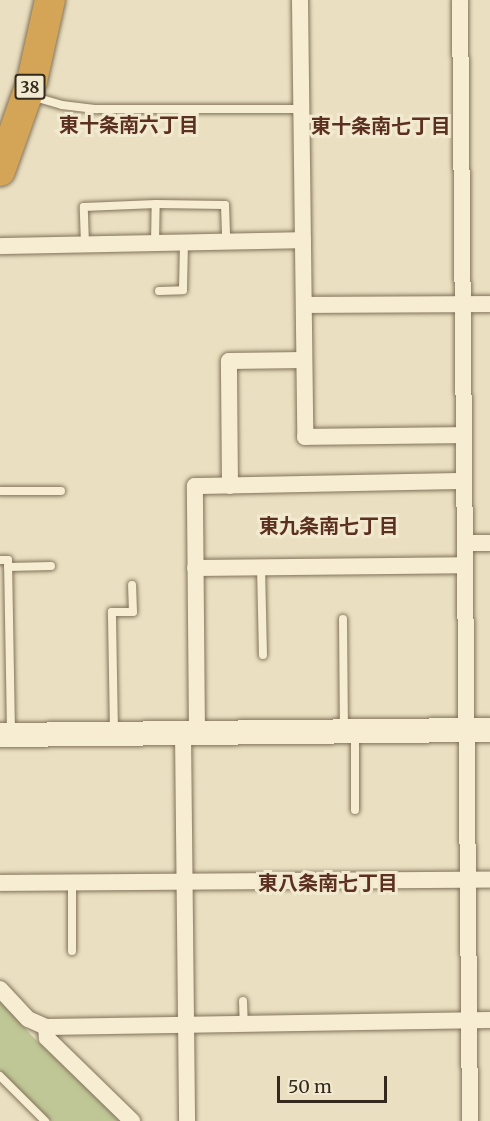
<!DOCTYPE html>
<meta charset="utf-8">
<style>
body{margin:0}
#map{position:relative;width:490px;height:1121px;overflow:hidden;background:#eae0c1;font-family:Merriweather,"Noto Sans JP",serif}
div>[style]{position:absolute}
.green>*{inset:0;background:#bfc796}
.roads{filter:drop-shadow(0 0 2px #82725a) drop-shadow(0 0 2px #82725a)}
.lane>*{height:8px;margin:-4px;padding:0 4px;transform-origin:4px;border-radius:4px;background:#f6edd3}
.street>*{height:16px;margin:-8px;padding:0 8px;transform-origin:8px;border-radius:8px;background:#f6edd3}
.secondary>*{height:24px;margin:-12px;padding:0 12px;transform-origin:12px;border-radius:12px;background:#f6edd3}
.highway>*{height:30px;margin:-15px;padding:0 15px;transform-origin:15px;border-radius:15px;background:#d4a457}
span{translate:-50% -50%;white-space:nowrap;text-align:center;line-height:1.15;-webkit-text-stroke:6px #f2ead0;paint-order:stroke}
.shield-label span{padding:2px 4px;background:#f2ead0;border:2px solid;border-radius:4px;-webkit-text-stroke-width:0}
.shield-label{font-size:16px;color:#33291d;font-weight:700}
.neighbourhood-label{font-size:20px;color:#5c3020;font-weight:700}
.scale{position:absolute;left:277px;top:1076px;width:110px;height:27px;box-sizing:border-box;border:3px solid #33291d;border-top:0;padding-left:8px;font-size:18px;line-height:21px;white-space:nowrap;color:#33291d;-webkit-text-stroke:4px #f2ead0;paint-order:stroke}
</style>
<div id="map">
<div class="green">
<div style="clip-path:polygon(0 1000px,31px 1035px,121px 1121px,51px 1121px,0 1071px)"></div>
</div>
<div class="roads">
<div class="lane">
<div style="left:31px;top:96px;width:32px;rotate:16deg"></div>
<div style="left:62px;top:105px;width:35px;rotate:7deg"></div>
<div style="left:97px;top:109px;width:205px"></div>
<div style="left:155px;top:243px;width:39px;rotate:-89deg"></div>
<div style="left:85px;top:244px;width:37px;rotate:-92deg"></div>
<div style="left:84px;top:207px;width:72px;rotate:-2.4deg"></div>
<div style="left:156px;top:204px;width:69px;rotate:0.8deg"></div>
<div style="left:225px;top:205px;width:37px;rotate:88deg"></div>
<div style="left:159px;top:291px;width:24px;rotate:-2deg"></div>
<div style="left:183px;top:290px;width:48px;rotate:-88.8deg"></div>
<div style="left:0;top:491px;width:61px"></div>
<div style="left:0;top:560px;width:8px"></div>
<div style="left:8px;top:560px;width:174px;rotate:89deg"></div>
<div style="left:8px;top:567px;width:43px;rotate:-1.3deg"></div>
<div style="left:261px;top:567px;width:88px;rotate:88.7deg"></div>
<div style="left:343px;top:619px;width:109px;rotate:89.5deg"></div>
<div style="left:114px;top:732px;width:120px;rotate:-91deg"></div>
<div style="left:112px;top:612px;width:21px"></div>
<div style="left:133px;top:612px;width:27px;rotate:-92deg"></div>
<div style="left:355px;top:733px;width:77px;rotate:90deg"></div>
<div style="left:72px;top:883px;width:68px;rotate:90deg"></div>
<div style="left:243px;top:1001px;width:23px;rotate:88deg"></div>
<div style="left:0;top:1076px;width:64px;rotate:45deg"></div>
</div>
<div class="street">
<div style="left:300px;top:0;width:437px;rotate:89.3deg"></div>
<div style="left:305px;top:437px;width:158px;rotate:-0.7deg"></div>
<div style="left:460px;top:0;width:1121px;rotate:89.49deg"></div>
<div style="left:0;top:246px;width:303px;rotate:-1.1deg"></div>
<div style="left:304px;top:305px;width:186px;rotate:-0.3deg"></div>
<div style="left:230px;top:486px;width:125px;rotate:-90.5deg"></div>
<div style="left:229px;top:361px;width:75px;rotate:-0.8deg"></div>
<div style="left:465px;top:543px;width:25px"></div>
<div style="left:195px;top:568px;width:269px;rotate:-0.6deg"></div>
<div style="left:183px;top:733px;width:388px;rotate:89.4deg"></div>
<div style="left:197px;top:733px;width:247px;rotate:-90.5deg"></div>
<div style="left:195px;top:486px;width:269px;rotate:-1.1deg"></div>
<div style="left:0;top:883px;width:490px;rotate:-0.4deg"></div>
<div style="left:0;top:989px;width:41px;rotate:47deg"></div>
<div style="left:28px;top:1019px;width:20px;rotate:24deg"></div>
<div style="left:46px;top:1027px;width:444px;rotate:-0.9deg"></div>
<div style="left:46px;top:1027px;width:11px;rotate:85deg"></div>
<div style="left:47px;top:1038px;width:119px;rotate:44.3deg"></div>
</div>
<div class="secondary">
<div style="left:0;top:735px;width:490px;rotate:-0.6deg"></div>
</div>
<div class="highway">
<div style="left:0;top:171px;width:96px;rotate:-70.4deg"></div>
<div style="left:32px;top:81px;width:83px;rotate:-77.5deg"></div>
</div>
</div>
<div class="shield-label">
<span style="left:30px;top:87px">38</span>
</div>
<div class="neighbourhood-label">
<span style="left:129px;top:124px">東十条南六丁目</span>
<span style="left:381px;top:125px">東十条南七丁目</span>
<span style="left:329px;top:525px">東九条南七丁目</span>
<span style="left:328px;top:882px">東八条南七丁目</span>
</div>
<div class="scale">50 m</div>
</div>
